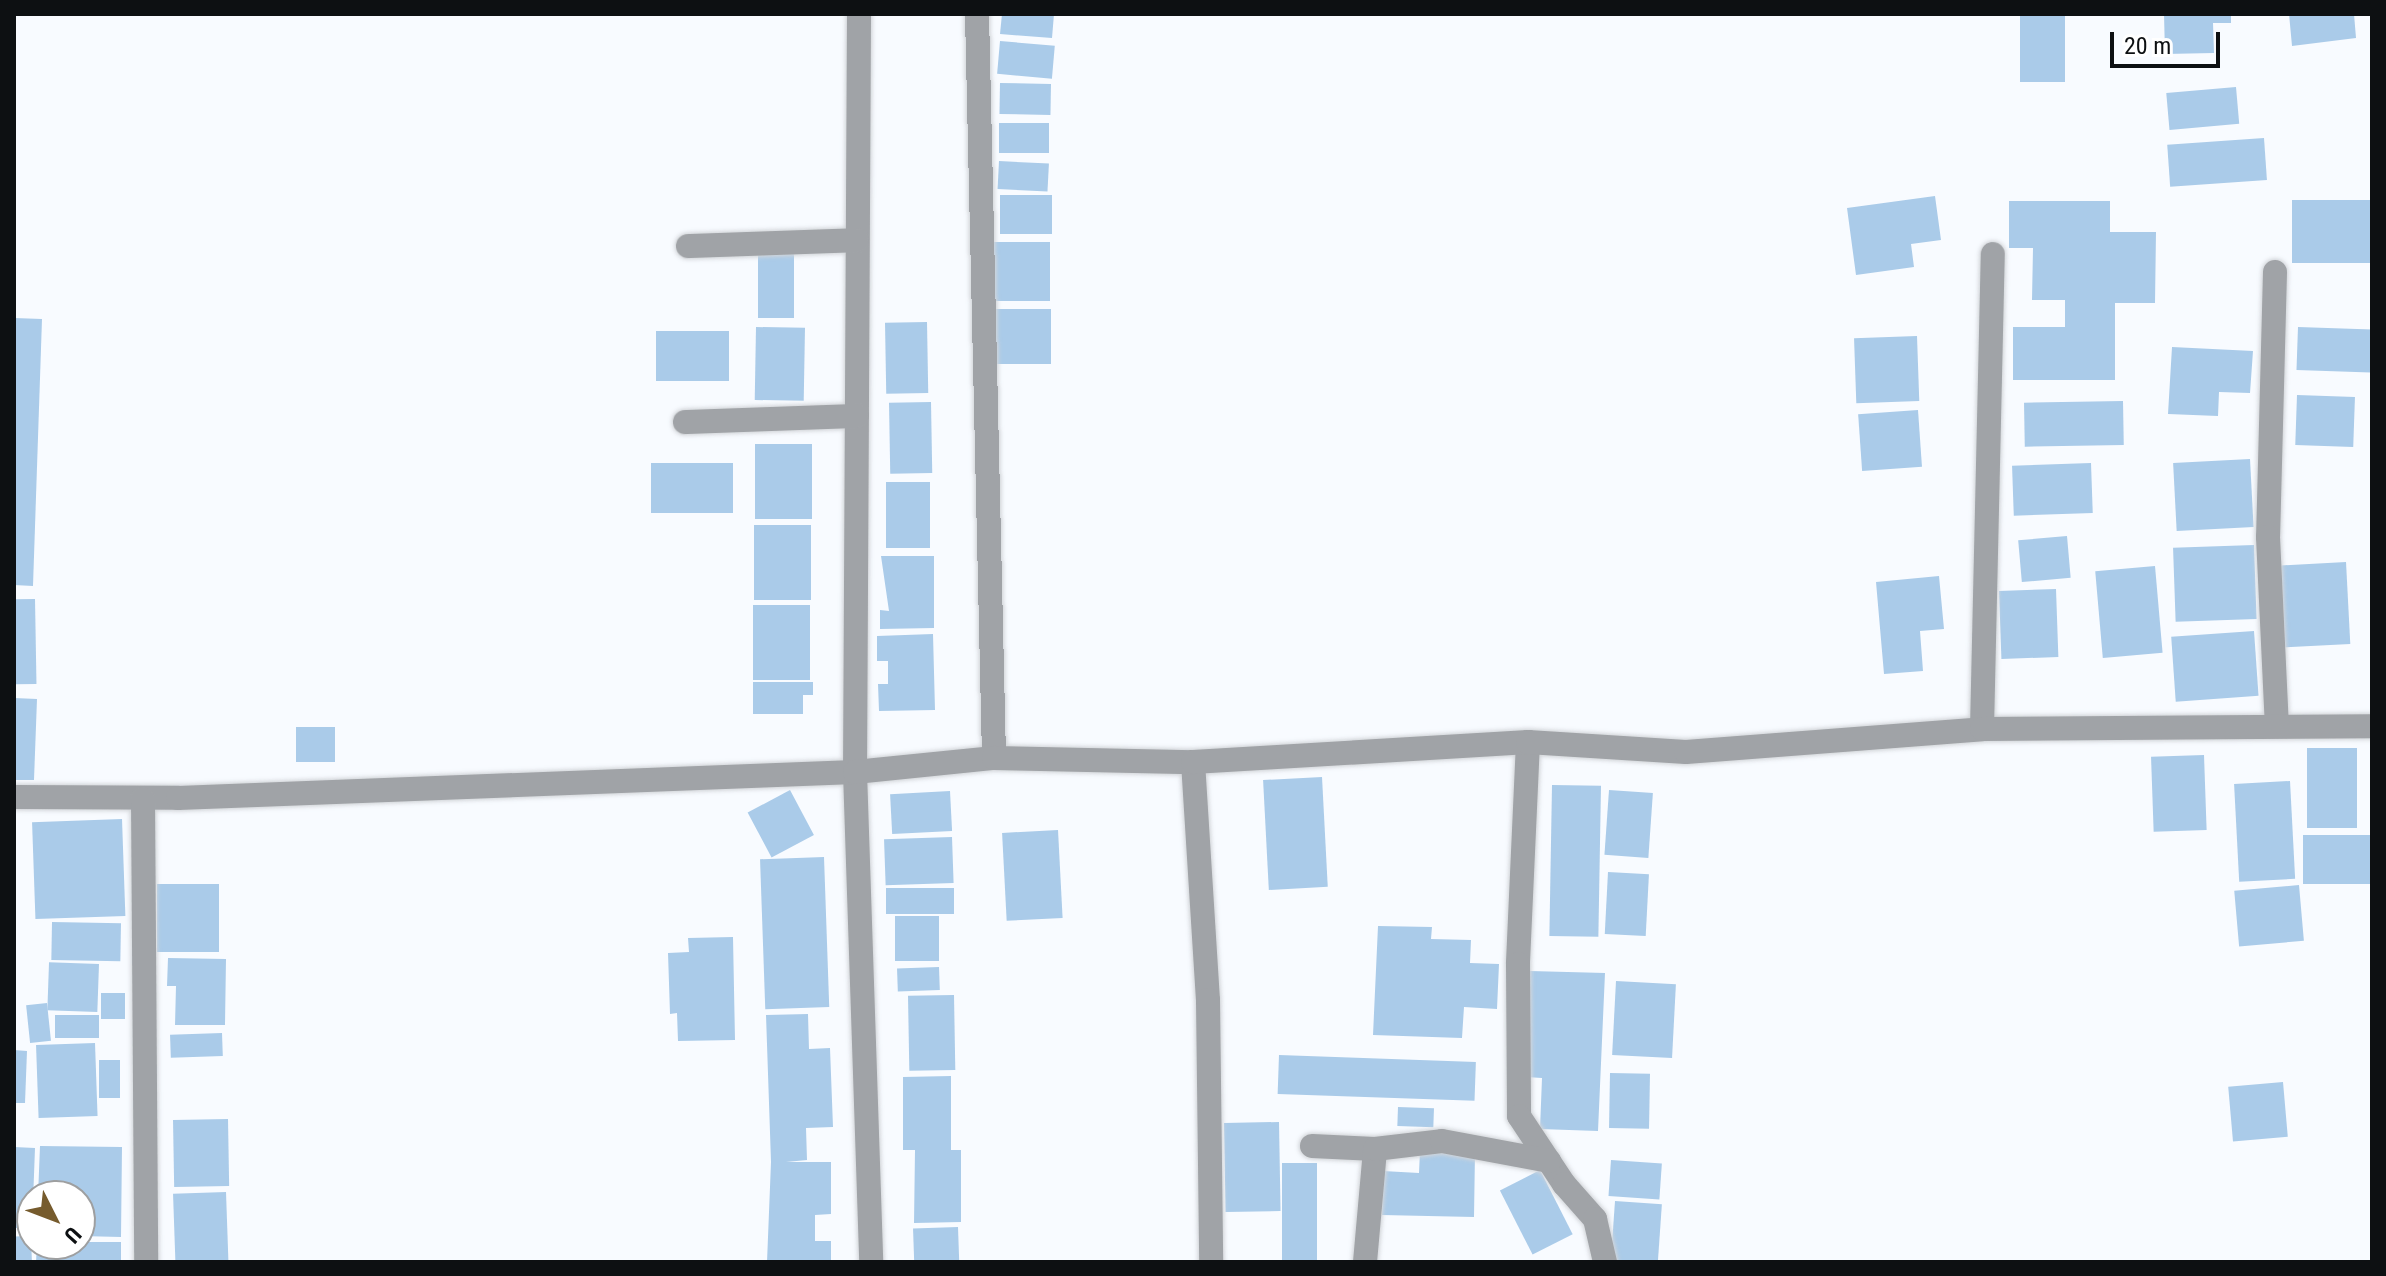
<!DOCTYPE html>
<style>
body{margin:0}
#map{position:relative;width:2386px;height:1276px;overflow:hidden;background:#f8fbff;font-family:"Roboto Condensed",sans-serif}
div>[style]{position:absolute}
.building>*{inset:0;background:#aacbe9;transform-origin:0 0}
.roads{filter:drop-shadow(0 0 2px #d2d5d9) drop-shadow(0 0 2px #d2d5d9)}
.street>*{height:24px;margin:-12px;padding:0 12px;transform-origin:12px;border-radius:12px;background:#a0a3a7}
span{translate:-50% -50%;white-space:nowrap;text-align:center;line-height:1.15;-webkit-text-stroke:7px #fff;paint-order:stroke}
.frame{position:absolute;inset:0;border:16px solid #0d1012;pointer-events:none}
.north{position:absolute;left:16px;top:1180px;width:80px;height:80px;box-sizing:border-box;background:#fff;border:2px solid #9e9fa0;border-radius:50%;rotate:132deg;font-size:22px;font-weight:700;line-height:32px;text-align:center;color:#0d1012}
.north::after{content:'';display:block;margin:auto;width:28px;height:36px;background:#765b2d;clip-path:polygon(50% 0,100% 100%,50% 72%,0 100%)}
.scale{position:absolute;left:2110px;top:32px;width:110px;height:36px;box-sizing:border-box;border:4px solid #0d1012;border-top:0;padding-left:10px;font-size:24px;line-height:28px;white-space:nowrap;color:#0d1012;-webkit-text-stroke:6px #fff;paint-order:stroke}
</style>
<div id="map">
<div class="building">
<div style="clip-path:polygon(1002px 14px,1054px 14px,1052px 38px,1000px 34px)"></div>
<div style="left:2020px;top:14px;width:45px;height:68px"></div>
<div style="clip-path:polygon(2164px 14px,2231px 14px,2231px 23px,2213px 23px,2214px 53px,2165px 54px)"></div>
<div style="clip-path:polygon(2289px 14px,2354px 14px,2356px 38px,2292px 46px)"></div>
<div style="left:1000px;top:41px;width:55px;height:33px;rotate:5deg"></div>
<div style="left:1000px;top:83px;width:51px;height:31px;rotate:1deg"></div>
<div style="left:2236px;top:87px;width:37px;height:70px;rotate:85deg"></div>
<div style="left:999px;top:123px;width:50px;height:30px"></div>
<div style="left:2264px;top:138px;width:42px;height:97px;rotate:86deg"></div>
<div style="left:999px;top:161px;width:50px;height:28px;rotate:3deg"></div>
<div style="left:1000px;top:195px;width:52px;height:39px"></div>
<div style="clip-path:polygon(1935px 196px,1941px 240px,1911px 244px,1914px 267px,1856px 275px,1847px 208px)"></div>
<div style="left:2372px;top:200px;width:63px;height:80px;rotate:90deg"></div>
<div style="clip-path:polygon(2009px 201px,2110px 201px,2110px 232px,2156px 232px,2155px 303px,2115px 303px,2115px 380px,2013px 380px,2013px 327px,2065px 327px,2065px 300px,2032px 300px,2033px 248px,2009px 248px)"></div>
<div style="left:991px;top:242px;width:59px;height:59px"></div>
<div style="left:758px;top:248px;width:36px;height:70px"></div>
<div style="left:994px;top:309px;width:57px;height:55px"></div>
<div style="clip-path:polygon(14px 318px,42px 319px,33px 586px,14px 585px)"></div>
<div style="left:927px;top:322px;width:71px;height:42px;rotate:89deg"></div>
<div style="left:756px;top:327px;width:49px;height:73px;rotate:1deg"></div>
<div style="left:2298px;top:327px;width:74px;height:43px;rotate:2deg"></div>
<div style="left:656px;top:331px;width:73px;height:50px"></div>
<div style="left:1917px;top:336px;width:65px;height:63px;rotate:88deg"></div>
<div style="clip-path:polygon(2172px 347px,2253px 351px,2250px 393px,2219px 392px,2218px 416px,2168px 414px)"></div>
<div style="left:2297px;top:395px;width:58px;height:50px;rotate:2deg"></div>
<div style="left:2123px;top:401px;width:44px;height:99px;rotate:89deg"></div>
<div style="left:931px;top:402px;width:71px;height:42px;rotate:89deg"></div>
<div style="left:1918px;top:410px;width:57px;height:60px;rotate:86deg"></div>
<div style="left:812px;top:444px;width:75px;height:57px;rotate:90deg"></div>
<div style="left:2250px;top:459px;width:68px;height:77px;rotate:87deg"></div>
<div style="left:651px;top:463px;width:82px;height:50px"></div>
<div style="left:2091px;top:463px;width:50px;height:79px;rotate:88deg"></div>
<div style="left:886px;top:482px;width:44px;height:66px"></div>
<div style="left:754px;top:525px;width:57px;height:75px"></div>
<div style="left:2067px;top:536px;width:42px;height:49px;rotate:85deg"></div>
<div style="left:2254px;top:545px;width:74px;height:81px;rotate:88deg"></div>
<div style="clip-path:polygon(881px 556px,934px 556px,934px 628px,880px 629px,880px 610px,889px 611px)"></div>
<div style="left:2346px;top:562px;width:82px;height:65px;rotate:87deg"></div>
<div style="left:2155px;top:566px;width:87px;height:60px;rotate:85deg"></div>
<div style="clip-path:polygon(1939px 576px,1944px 629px,1920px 631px,1923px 671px,1884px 674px,1876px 582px)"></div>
<div style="left:2056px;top:589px;width:68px;height:57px;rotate:88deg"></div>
<div style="left:35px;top:599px;width:85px;height:21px;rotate:89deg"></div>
<div style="left:810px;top:605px;width:75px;height:57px;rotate:90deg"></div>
<div style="left:2254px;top:631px;width:65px;height:83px;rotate:86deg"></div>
<div style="clip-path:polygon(933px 634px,935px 710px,879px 711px,878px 684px,888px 684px,888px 661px,877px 661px,877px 636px)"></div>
<div style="clip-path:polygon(753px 682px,813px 682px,813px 695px,803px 695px,803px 714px,753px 714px)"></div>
<div style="clip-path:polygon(14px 698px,37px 699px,34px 780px,14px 780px)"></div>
<div style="left:296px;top:727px;width:39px;height:35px"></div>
<div style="left:2307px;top:748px;width:50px;height:80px"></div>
<div style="left:2204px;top:755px;width:75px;height:53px;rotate:88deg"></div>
<div style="left:1322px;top:777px;width:110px;height:59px;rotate:87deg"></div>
<div style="left:2290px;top:781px;width:98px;height:56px;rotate:87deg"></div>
<div style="left:1552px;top:785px;width:49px;height:151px;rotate:1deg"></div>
<div style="left:790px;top:790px;width:51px;height:48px;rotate:62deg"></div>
<div style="left:1609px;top:790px;width:44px;height:65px;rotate:4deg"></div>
<div style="left:950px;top:791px;width:40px;height:60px;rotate:87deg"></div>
<div style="left:122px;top:819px;width:97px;height:90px;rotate:88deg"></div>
<div style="left:1058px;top:830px;width:88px;height:56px;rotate:87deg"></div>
<div style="left:2372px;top:835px;width:49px;height:69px;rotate:90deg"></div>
<div style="left:952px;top:837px;width:46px;height:68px;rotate:88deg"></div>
<div style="left:824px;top:857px;width:150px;height:64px;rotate:88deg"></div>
<div style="left:1608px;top:872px;width:41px;height:62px;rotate:3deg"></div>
<div style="left:157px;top:884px;width:62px;height:68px"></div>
<div style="left:2299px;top:885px;width:56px;height:65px;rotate:85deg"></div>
<div style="left:886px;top:888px;width:68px;height:26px"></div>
<div style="left:895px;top:916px;width:44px;height:45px"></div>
<div style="left:52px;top:922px;width:69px;height:38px;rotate:1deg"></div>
<div style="clip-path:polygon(1378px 926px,1432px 927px,1431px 939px,1471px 940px,1470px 963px,1499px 964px,1497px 1009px,1464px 1007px,1462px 1038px,1373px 1035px)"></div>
<div style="clip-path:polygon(733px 937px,735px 1040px,678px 1041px,677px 1013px,670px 1014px,668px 953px,689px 952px,688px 938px)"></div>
<div style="clip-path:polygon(168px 958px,226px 959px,225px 1025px,175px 1025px,176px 986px,167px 986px)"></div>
<div style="left:99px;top:964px;width:48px;height:50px;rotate:92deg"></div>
<div style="left:939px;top:967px;width:23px;height:42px;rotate:88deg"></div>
<div style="clip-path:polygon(1530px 971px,1605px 973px,1598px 1131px,1540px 1129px,1542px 1078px,1526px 1077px)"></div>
<div style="left:1616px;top:981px;width:60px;height:74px;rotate:3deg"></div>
<div style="left:125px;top:993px;width:26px;height:24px;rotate:90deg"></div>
<div style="left:954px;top:995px;width:75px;height:46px;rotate:89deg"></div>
<div style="left:47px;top:1003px;width:38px;height:21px;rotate:84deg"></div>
<div style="clip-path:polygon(808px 1014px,809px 1049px,830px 1048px,833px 1127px,806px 1128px,807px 1160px,786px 1162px,831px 1162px,831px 1214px,815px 1215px,815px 1241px,831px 1241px,831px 1262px,767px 1262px,771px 1162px,766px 1015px)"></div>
<div style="left:99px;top:1015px;width:23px;height:44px;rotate:90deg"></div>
<div style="left:222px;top:1033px;width:23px;height:52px;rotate:88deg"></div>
<div style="left:95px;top:1043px;width:73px;height:59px;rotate:88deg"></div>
<div style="clip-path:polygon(14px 1050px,27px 1051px,25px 1103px,14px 1103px)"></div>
<div style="left:1279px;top:1055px;width:197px;height:39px;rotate:2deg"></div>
<div style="left:99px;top:1060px;width:21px;height:38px"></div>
<div style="left:1610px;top:1073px;width:40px;height:55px;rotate:1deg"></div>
<div style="clip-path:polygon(951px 1076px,951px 1150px,961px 1150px,961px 1222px,914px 1223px,915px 1150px,903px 1150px,903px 1077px)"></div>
<div style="left:2283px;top:1082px;width:55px;height:55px;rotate:85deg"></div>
<div style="left:1398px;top:1107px;width:36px;height:19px;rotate:2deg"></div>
<div style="left:228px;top:1119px;width:67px;height:55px;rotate:89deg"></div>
<div style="left:1279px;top:1122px;width:89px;height:55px;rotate:89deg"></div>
<div style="clip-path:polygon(40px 1146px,122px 1147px,121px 1237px,80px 1236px,80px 1196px,38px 1196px)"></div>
<div style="clip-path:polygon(14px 1147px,35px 1148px,32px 1228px,14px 1228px)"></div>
<div style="clip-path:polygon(1420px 1151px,1475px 1152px,1474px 1217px,1382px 1215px,1383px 1171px,1419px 1173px)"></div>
<div style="left:1611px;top:1160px;width:51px;height:36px;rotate:4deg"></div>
<div style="left:1282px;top:1163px;width:35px;height:99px"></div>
<div style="left:1540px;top:1170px;width:72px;height:45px;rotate:63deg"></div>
<div style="left:226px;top:1192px;width:70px;height:53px;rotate:88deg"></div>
<div style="left:1615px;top:1201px;width:47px;height:61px;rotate:4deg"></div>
<div style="left:958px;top:1227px;width:35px;height:45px;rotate:88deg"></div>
<div style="left:31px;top:1236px;width:26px;height:17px;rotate:88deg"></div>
<div style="clip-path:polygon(80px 1242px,121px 1242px,121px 1262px,36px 1262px,37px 1244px)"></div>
</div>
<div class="roads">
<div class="street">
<div style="left:859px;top:14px;width:758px;rotate:90.3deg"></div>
<div style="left:855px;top:772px;width:490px;rotate:88.1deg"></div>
<div style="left:977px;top:14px;width:744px;rotate:88.69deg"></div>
<div style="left:688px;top:246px;width:169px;rotate:-2deg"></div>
<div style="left:2275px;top:272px;width:265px;rotate:91.5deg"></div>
<div style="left:2268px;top:537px;width:188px;rotate:87.3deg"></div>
<div style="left:685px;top:422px;width:172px;rotate:-2deg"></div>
<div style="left:1982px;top:729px;width:475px;rotate:-88.7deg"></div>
<div style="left:1528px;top:742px;width:222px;rotate:92.6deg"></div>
<div style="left:1518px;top:964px;width:152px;rotate:89.6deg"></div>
<div style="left:1519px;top:1116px;width:82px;rotate:56.5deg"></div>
<div style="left:1564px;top:1184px;width:47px;rotate:48.5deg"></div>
<div style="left:1595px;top:1219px;width:44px;rotate:76.9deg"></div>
<div style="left:1193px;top:762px;width:238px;rotate:86.4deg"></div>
<div style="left:1208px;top:1000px;width:262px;rotate:89.3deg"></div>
<div style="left:14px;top:797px;width:164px;rotate:0.3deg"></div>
<div style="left:178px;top:798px;width:677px;rotate:-2.2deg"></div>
<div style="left:855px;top:772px;width:140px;rotate:-5.8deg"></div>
<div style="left:994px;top:758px;width:199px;rotate:1.2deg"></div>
<div style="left:1193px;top:762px;width:336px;rotate:-3.4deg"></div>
<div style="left:1528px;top:742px;width:158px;rotate:3.6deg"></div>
<div style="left:1686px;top:752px;width:297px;rotate:-4.4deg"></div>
<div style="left:1982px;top:729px;width:390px;rotate:-0.4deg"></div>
<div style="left:143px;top:799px;width:463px;rotate:89.6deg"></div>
<div style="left:1312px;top:1146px;width:63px;rotate:2.7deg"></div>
<div style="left:1365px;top:1262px;width:113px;rotate:-84.9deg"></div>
<div style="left:1375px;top:1149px;width:67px;rotate:-6.8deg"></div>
<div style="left:1442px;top:1141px;width:109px;rotate:10.6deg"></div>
</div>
</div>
<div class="frame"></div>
<div class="north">U</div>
<div class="scale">20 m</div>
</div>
